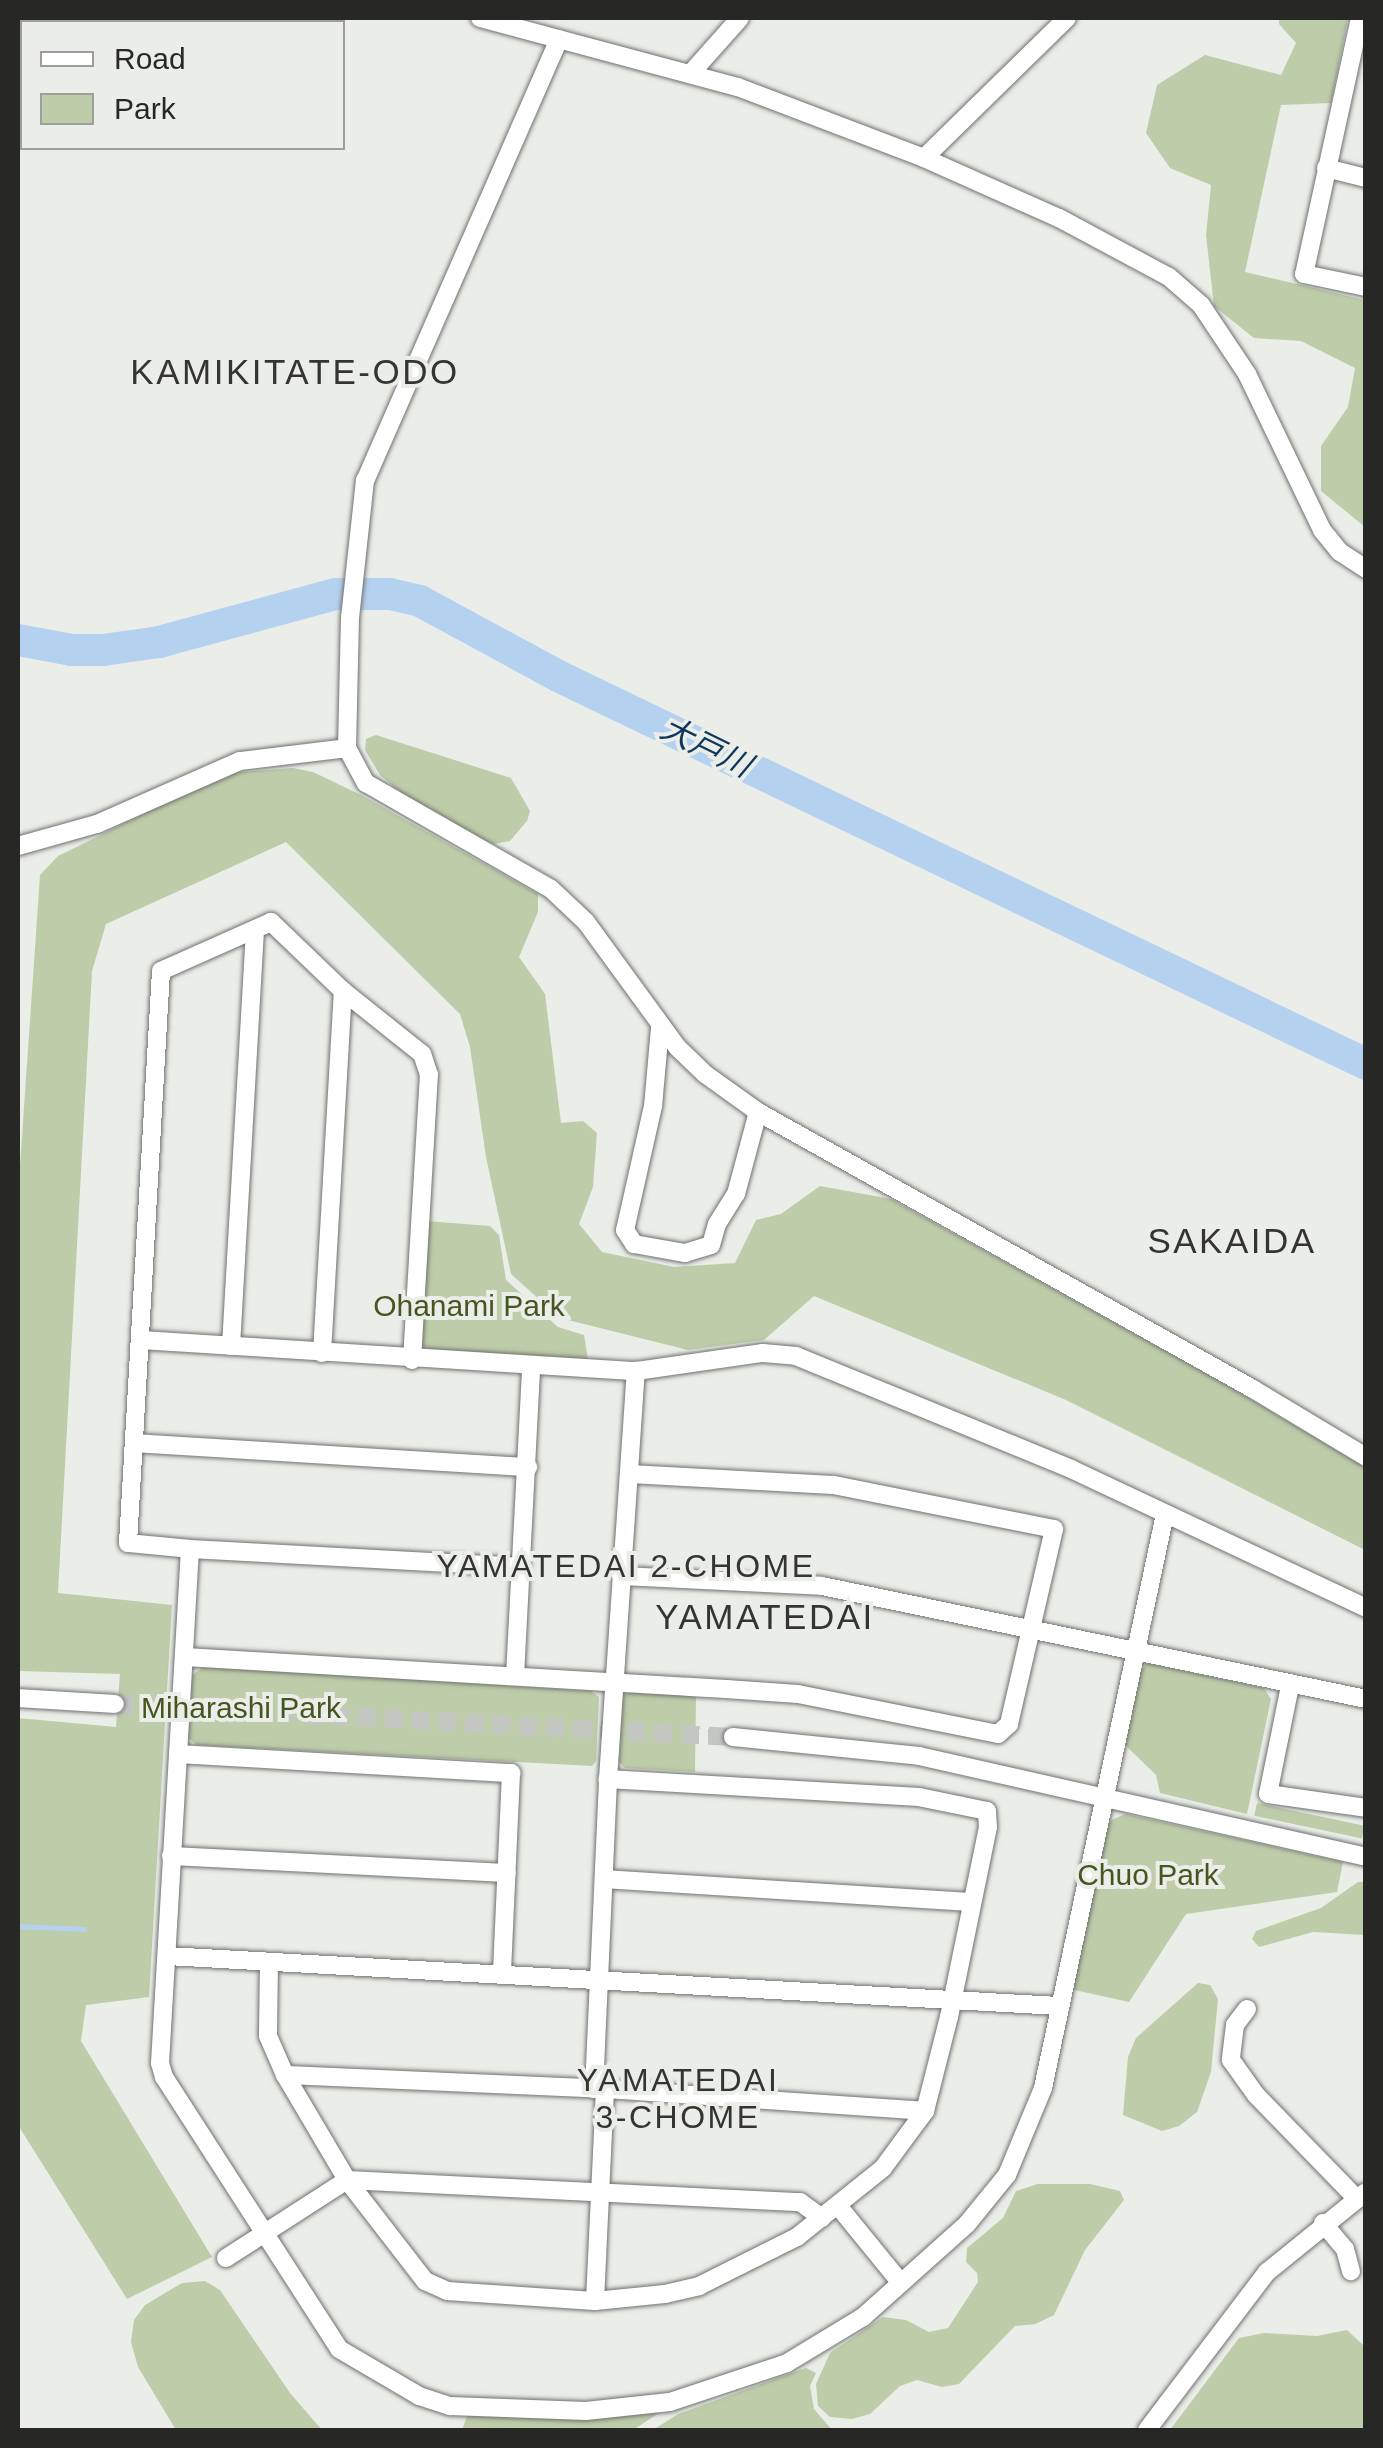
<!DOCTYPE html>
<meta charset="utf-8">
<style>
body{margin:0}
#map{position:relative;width:1383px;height:2448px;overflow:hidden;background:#ebede9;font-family:Arial,"Noto Sans JP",sans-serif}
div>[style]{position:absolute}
.green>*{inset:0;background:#bdcca9;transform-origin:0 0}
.stream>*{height:5px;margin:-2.5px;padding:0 2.5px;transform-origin:2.5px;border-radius:2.5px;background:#b5d1f0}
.river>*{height:32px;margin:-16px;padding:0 16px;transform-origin:16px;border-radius:16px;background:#b5d1f0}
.minor-tunnel>*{height:18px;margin-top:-9px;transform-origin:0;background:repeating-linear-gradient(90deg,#c4c6c2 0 18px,transparent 0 27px)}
.roads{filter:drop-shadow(0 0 2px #6f716e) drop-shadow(0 0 2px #6f716e)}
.minor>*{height:18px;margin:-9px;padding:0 9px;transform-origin:9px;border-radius:9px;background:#fff}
span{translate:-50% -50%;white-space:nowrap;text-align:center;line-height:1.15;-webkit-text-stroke:8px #ebede9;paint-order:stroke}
.park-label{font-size:30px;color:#435720}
.water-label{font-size:32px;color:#0e375e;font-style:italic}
.neighbourhood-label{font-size:32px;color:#343532;letter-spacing:2.5px}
.quarter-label{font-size:35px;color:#343532;letter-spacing:2.5px}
.frame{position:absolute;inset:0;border:20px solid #272826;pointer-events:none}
.legend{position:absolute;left:20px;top:20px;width:325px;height:130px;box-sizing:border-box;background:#ebede9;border:2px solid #9d9e9b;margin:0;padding:12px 18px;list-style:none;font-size:30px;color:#272826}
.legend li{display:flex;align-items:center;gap:20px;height:50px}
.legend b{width:50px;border:2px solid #9d9e9b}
</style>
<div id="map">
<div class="green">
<div style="clip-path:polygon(1279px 18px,1348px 18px,1331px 103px,1281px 105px,1245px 272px,1365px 300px,1365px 527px,1321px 491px,1321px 446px,1348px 407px,1355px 368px,1301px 341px,1254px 338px,1214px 306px,1206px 235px,1211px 185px,1170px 168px,1146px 133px,1157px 85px,1205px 55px,1281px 75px,1296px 43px,1279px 24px)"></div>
<div style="clip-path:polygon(376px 735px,511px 778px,530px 811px,527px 821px,510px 841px,494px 844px,476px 839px,412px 802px,380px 775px,365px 750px,366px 739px)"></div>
<div style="clip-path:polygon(293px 768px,313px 772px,361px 795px,538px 894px,538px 912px,519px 957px,545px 994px,561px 1123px,583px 1121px,597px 1133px,593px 1187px,579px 1224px,602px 1252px,674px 1267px,735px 1263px,756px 1220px,781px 1214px,820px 1186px,891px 1199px,1220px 1381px,1365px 1467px,1365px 1550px,1066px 1400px,814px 1296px,764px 1340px,688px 1350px,560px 1318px,511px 1274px,486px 1157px,470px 1047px,460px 1014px,286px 842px,106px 924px,92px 971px,58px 1593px,172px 1605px,149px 1997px,86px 2005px,81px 2041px,212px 2257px,127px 2299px,18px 2125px,18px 1718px,116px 1727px,120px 1674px,18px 1671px,18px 1195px,40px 875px,58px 856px,227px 773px)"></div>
<div style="clip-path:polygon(427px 1221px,490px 1226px,499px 1235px,506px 1280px,558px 1327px,584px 1335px,588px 1359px,422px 1351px)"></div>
<div style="clip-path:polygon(1147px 1663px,1264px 1688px,1271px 1699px,1247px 1814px,1160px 1793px,1156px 1775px,1122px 1742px,1138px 1675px)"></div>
<div style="clip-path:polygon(204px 1666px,591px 1691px,599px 1697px,596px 1761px,592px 1766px,197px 1745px,188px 1738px,190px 1677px)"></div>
<div style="clip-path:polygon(631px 1691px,696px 1695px,695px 1772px,625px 1768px,619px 1762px,622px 1696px)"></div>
<div style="left:1257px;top:1803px;width:110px;height:13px;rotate:12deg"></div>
<div style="clip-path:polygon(1125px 1814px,1343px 1862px,1337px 1892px,1186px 1914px,1129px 2002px,1070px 1989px,1103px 1824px)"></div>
<div style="clip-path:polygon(1358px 1882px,1365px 1882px,1365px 1935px,1313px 1932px,1259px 1947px,1252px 1939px,1256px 1931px,1321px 1908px)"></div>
<div style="clip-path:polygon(1198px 1983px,1210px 1985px,1218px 1999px,1211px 2072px,1197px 2112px,1179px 2126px,1162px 2131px,1123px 2115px,1128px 2057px,1136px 2038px)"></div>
<div style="clip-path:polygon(1038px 2184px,1090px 2184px,1120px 2191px,1124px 2200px,1085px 2250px,1054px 2315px,1035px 2324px,1015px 2326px,959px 2384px,942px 2387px,917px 2380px,900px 2386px,870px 2414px,852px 2419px,830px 2417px,818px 2406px,816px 2384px,830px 2353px,883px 2317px,906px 2320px,929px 2332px,948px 2328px,978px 2282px,977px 2273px,966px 2262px,967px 2248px,1003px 2218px,1016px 2191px)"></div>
<div style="clip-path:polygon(205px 2281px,220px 2290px,290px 2393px,322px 2430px,176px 2430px,138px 2367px,131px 2342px,134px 2320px,145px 2305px,182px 2283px)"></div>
<div style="clip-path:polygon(1347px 2330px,1365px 2347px,1365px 2430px,1170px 2430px,1239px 2338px,1264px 2333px,1317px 2336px)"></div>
<div style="clip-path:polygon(806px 2368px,816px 2373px,810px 2386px,814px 2409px,832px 2430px,653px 2430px,678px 2414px)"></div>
<div style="clip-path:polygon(659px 2413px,633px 2430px,462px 2430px,468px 2414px)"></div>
</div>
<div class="stream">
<div style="left:18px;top:1926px;width:66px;rotate:2.6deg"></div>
</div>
<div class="river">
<div style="left:18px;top:640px;width:55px;rotate:10.5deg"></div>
<div style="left:72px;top:650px;width:31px"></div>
<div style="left:103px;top:650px;width:57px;rotate:-8.1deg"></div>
<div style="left:159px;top:642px;width:183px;rotate:-15.2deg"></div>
<div style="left:336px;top:594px;width:54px"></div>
<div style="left:390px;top:594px;width:31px;rotate:13deg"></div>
<div style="left:420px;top:601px;width:157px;rotate:28.5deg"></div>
<div style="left:558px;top:676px;width:896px;rotate:25.65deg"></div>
</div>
<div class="minor-tunnel">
<div style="left:115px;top:1704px;width:619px;rotate:3.06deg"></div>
</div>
<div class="roads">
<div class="minor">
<div style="left:480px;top:18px;width:267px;rotate:15deg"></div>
<div style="left:738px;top:87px;width:199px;rotate:20.9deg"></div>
<div style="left:924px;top:158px;width:148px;rotate:24deg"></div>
<div style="left:1059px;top:218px;width:125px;rotate:28.2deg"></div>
<div style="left:1169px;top:277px;width:43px;rotate:41.2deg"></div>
<div style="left:1201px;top:305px;width:83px;rotate:56.3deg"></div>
<div style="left:1247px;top:374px;width:173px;rotate:64.3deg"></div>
<div style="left:1322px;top:530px;width:28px;rotate:51deg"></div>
<div style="left:1340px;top:552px;width:31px;rotate:33deg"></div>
<div style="left:1360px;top:18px;width:262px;rotate:102.3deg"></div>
<div style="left:1304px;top:274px;width:63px;rotate:11.8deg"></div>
<div style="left:559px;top:39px;width:482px;rotate:113.7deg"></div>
<div style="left:365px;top:480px;width:138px;rotate:96.2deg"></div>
<div style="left:350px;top:617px;width:131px;rotate:91.3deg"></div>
<div style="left:347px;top:748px;width:40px;rotate:62deg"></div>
<div style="left:366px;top:783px;width:213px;rotate:29.8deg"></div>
<div style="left:551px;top:889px;width:48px;rotate:43.3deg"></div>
<div style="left:586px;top:922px;width:155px;rotate:53.9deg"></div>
<div style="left:677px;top:1047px;width:39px;rotate:44deg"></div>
<div style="left:705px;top:1074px;width:65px;rotate:35.6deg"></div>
<div style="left:758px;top:1112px;width:567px;rotate:29.23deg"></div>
<div style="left:1253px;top:1389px;width:132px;rotate:31deg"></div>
<div style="left:692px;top:72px;width:72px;rotate:-48.4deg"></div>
<div style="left:924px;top:158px;width:200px;rotate:-44.4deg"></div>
<div style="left:1326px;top:168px;width:41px;rotate:14deg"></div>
<div style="left:18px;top:846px;width:82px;rotate:-15.6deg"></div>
<div style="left:97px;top:824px;width:156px;rotate:-23.8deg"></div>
<div style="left:240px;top:761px;width:108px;rotate:-6.9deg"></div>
<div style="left:660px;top:1028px;width:78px;rotate:95.1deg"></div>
<div style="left:653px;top:1106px;width:127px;rotate:102.7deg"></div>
<div style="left:625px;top:1230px;width:17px;rotate:57deg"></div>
<div style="left:634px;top:1244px;width:52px;rotate:10deg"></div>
<div style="left:685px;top:1253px;width:27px;rotate:-17deg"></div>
<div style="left:711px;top:1245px;width:22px;rotate:-74deg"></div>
<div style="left:717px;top:1224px;width:36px;rotate:-58deg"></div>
<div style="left:736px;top:1194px;width:85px;rotate:-75deg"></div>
<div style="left:141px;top:1340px;width:496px;rotate:3.6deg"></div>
<div style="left:636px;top:1371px;width:128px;rotate:-8.1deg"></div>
<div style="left:763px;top:1353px;width:33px;rotate:5deg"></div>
<div style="left:796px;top:1356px;width:297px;rotate:22.3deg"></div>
<div style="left:1071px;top:1469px;width:326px;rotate:25.2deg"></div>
<div style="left:231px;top:1346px;width:415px;rotate:-86.7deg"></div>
<div style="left:322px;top:1353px;width:363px;rotate:-86.7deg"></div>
<div style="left:412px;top:1360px;width:286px;rotate:-86.6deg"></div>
<div style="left:429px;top:1075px;width:22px;rotate:-108deg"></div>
<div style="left:422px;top:1054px;width:101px;rotate:-141.4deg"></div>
<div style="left:343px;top:991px;width:100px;rotate:-136.2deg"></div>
<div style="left:271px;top:922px;width:120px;rotate:156deg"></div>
<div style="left:161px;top:971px;width:573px;rotate:93.3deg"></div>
<div style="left:128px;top:1543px;width:62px;rotate:5.5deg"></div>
<div style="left:190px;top:1549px;width:515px;rotate:93.34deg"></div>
<div style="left:160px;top:2063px;width:15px;rotate:74deg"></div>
<div style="left:164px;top:2077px;width:323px;rotate:57.2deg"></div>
<div style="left:339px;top:2349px;width:93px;rotate:30.4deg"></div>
<div style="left:419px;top:2396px;width:33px;rotate:18deg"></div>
<div style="left:450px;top:2406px;width:136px;rotate:2.1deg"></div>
<div style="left:586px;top:2411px;width:84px;rotate:-6.1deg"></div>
<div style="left:670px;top:2402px;width:123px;rotate:-18.4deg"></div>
<div style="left:787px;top:2363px;width:89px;rotate:-31.2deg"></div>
<div style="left:863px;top:2317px;width:140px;rotate:-41.8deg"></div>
<div style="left:967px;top:2224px;width:63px;rotate:-50.8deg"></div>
<div style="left:1007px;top:2175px;width:94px;rotate:-67.5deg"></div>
<div style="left:1043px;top:2088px;width:587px;rotate:-78deg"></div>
<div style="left:134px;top:1443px;width:395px;rotate:3.5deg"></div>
<div style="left:190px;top:1549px;width:329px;rotate:3.1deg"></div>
<div style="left:621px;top:1576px;width:201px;rotate:2.8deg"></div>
<div style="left:822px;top:1586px;width:556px;rotate:11.73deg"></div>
<div style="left:185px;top:1657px;width:542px;rotate:3.39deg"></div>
<div style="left:726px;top:1689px;width:72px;rotate:4deg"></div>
<div style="left:798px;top:1694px;width:204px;rotate:11.3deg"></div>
<div style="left:998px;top:1734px;width:15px;rotate:-42deg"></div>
<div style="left:1009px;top:1724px;width:200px;rotate:-77deg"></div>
<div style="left:1054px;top:1529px;width:225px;rotate:-168.7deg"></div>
<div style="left:833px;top:1485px;width:204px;rotate:-176.9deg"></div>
<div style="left:515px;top:1676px;width:310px;rotate:-87deg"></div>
<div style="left:1290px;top:1686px;width:110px;rotate:101.5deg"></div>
<div style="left:1268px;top:1794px;width:99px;rotate:8.1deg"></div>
<div style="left:18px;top:1698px;width:97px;rotate:3.5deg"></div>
<div style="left:733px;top:1737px;width:187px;rotate:5.8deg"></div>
<div style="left:919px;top:1756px;width:458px;rotate:12.7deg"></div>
<div style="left:178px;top:1754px;width:334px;rotate:3.3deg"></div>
<div style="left:511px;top:1773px;width:200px;rotate:92.6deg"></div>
<div style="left:171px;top:1856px;width:336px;rotate:2.9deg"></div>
<div style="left:604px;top:1879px;width:366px;rotate:3.6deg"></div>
<div style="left:167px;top:1956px;width:893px;rotate:3.21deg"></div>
<div style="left:269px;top:1962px;width:74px;rotate:90.8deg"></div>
<div style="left:268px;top:2036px;width:43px;rotate:66.4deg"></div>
<div style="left:285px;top:2075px;width:122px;rotate:59.4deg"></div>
<div style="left:347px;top:2180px;width:128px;rotate:52.3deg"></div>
<div style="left:425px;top:2281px;width:24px;rotate:24deg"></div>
<div style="left:447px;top:2291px;width:148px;rotate:3.9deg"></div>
<div style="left:595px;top:2301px;width:70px;rotate:-5.7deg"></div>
<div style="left:665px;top:2294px;width:35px;rotate:-13deg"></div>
<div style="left:699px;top:2286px;width:110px;rotate:-26.6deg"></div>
<div style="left:797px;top:2237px;width:110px;rotate:-38.7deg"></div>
<div style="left:883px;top:2168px;width:71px;rotate:-53.6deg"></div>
<div style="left:925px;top:2111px;width:97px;rotate:-75.7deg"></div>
<div style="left:949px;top:2017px;width:194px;rotate:-78.4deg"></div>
<div style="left:988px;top:1827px;width:16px;rotate:-94deg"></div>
<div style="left:987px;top:1811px;width:69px;rotate:-168.4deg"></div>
<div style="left:919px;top:1797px;width:312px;rotate:-176.7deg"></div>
<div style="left:1247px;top:2009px;width:20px;rotate:127deg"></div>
<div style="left:1235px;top:2025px;width:35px;rotate:97deg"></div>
<div style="left:1231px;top:2060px;width:43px;rotate:54.5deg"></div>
<div style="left:1256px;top:2095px;width:145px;rotate:45.8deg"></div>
<div style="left:285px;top:2075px;width:320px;rotate:2.5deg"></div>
<div style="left:605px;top:2089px;width:321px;rotate:3.9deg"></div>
<div style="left:594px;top:2089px;width:310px;rotate:-87.4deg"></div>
<div style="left:608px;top:1779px;width:409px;rotate:-86.1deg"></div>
<div style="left:839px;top:2207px;width:98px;rotate:50.8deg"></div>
<div style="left:1323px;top:2223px;width:34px;rotate:50deg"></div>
<div style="left:1345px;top:2249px;width:23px;rotate:75deg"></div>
<div style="left:226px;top:2258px;width:144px;rotate:-32.8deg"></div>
<div style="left:347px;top:2180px;width:454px;rotate:2.8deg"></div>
<div style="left:800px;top:2202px;width:27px;rotate:36deg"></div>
<div style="left:595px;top:2301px;width:212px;rotate:-87.3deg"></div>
<div style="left:1147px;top:2430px;width:198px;rotate:-52.8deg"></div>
<div style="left:1267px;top:2272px;width:127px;rotate:-38.9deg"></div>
</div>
</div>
<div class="park-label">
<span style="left:469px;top:1306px">Ohanami Park</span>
<span style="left:241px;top:1708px">Miharashi Park</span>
<span style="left:1148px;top:1875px">Chuo Park</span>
</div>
<div class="water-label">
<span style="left:706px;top:747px;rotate:26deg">大戸川</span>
</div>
<div class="neighbourhood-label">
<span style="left:626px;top:1566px">YAMATEDAI 2-CHOME</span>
<span style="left:678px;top:2099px">YAMATEDAI<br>3-CHOME</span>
</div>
<div class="quarter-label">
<span style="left:295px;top:372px">KAMIKITATE-ODO</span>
<span style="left:1232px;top:1241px">SAKAIDA</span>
<span style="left:765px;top:1617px">YAMATEDAI</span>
</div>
<div class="frame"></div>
<ul class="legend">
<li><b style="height:12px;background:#fff"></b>Road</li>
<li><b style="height:28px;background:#bdcca9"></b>Park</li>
</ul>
</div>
